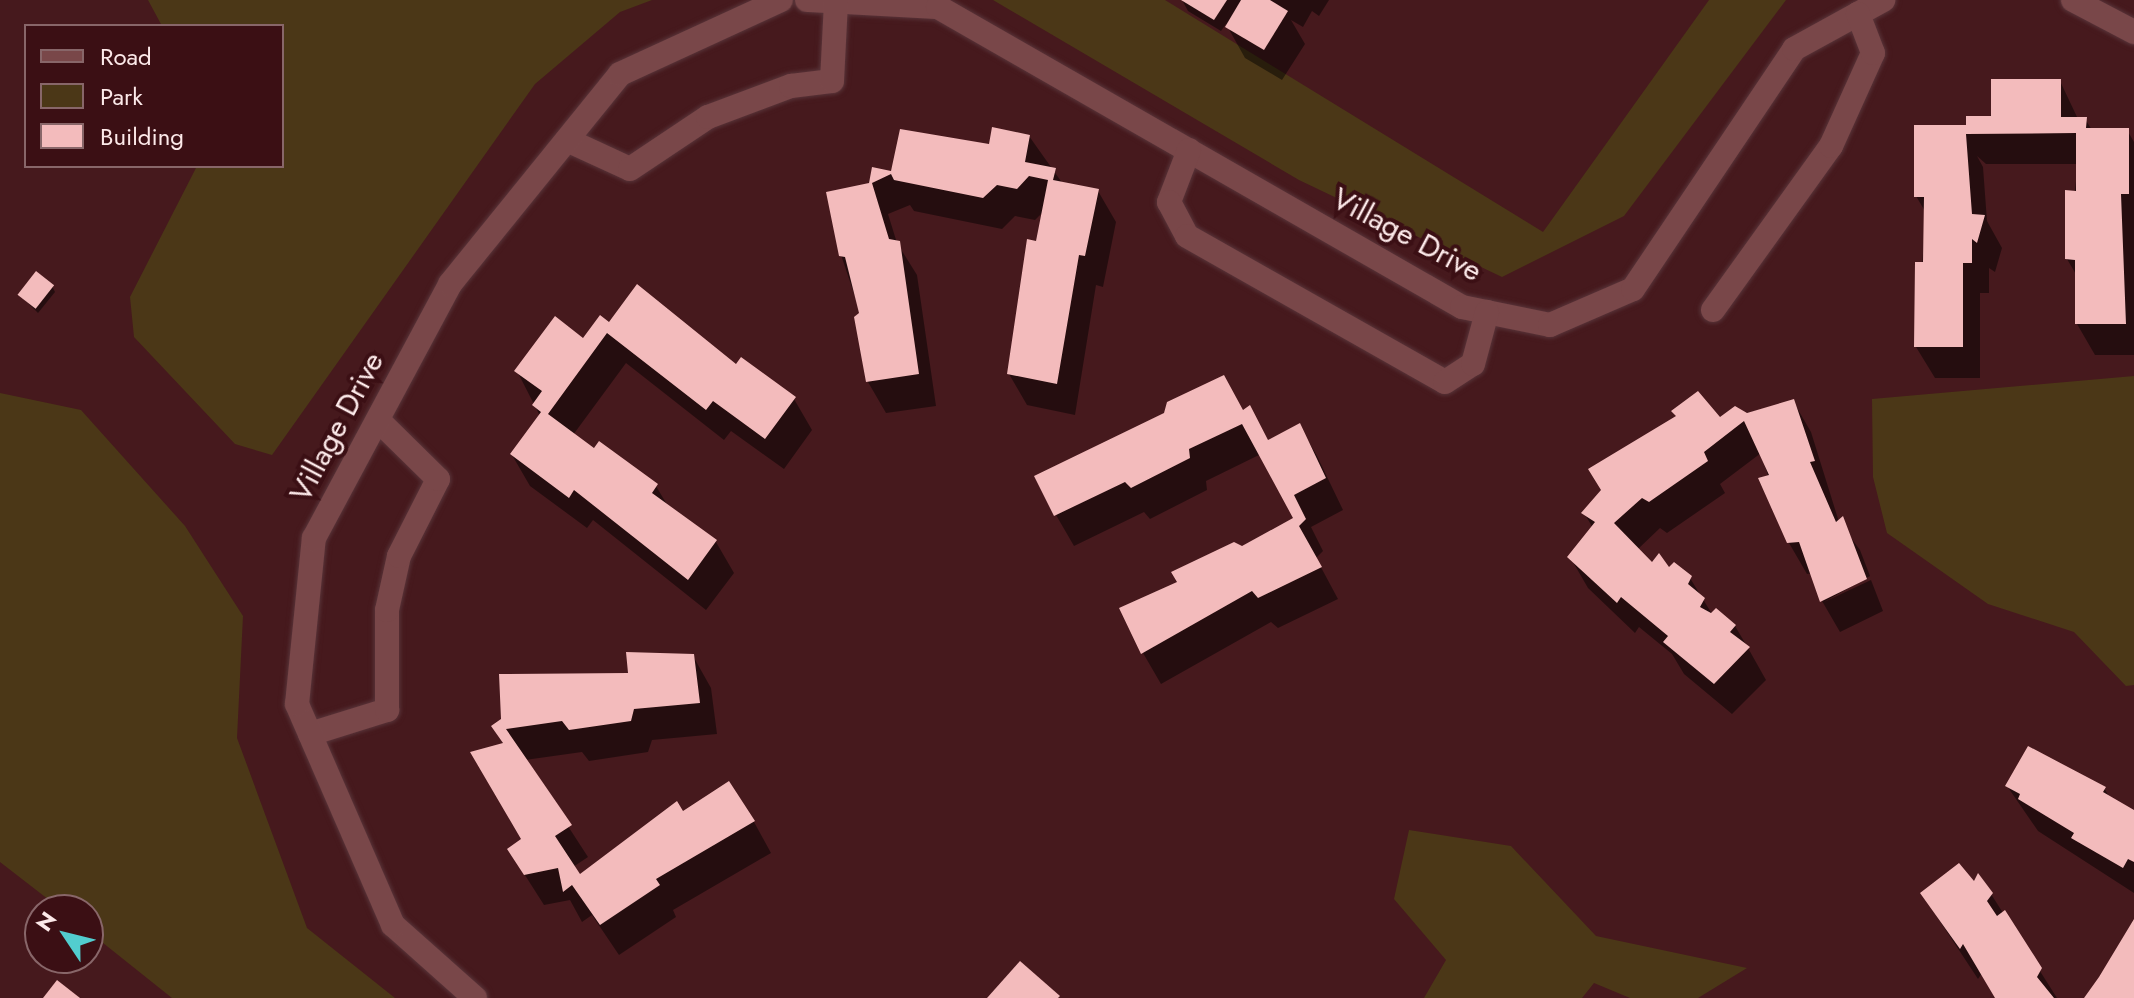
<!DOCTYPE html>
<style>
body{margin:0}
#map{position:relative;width:2134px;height:998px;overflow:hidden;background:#46191d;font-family:Jost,sans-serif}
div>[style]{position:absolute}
.green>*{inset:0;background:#4b3717}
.shadow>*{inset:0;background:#0007}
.building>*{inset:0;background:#f3bbbc;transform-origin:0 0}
.roads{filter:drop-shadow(0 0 2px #583439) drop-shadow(0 0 2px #583439)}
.minor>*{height:24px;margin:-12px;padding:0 12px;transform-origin:12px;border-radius:12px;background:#794749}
span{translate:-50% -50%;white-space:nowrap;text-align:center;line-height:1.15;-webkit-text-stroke:8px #3b0f14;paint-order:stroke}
.street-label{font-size:30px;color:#fce9e9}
.legend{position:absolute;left:24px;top:24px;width:260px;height:144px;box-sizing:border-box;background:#3b0f14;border:2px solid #886669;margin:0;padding:10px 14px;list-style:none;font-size:24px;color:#fce9e9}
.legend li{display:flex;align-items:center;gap:16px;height:40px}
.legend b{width:40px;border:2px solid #886669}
.north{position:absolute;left:24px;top:894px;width:80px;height:80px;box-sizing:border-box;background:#3b0f14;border:2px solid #886669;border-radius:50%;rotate:305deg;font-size:22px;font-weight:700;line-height:32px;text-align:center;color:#fce9e9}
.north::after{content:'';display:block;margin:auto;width:28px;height:36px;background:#52cdcf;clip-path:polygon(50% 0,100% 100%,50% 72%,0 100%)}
</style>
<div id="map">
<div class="green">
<div style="clip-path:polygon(148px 0,652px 0,620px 12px,535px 84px,272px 455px,235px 444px,134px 337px,130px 297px,197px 166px,282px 166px,282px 26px,162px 26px)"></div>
<div style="clip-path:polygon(993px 0,1165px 0,1543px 232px,1709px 0,1786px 0,1624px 216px,1502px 277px,1299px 180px)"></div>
<div style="clip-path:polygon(2134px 376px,2134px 685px,2126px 686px,2074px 632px,1988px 604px,1887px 533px,1873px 477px,1872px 399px)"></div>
<div style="clip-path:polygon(0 393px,81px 410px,185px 526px,243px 616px,237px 738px,307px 928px,395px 998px,172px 998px,88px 931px,88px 910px,62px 910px,0 862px)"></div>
<div style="clip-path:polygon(1409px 830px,1511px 846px,1596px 936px,1747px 968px,1698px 998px,1630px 998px,1594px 983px,1582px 998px,1424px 998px,1446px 960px,1394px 899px)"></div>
</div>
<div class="shadow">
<div style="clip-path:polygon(1182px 0,1329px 0,1319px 16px,1312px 11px,1303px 27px,1291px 20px,1305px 44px,1282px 80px,1245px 58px,1226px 24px,1221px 31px,1188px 11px)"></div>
<div style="clip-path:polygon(2060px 81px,2078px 119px,2085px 119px,2092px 130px,2127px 130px,2134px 142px,2134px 355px,2095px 355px,2077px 324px,2077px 276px,2067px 259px,2078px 164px,1986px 164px,1977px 156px,1983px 167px,1987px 221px,2002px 248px,1995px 272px,1989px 268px,1989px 293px,1980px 293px,1980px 378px,1935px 378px,1916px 347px,1926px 213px,1916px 196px,1968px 127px)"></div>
<div style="clip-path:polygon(1029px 136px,1063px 184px,1098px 191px,1116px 222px,1103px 287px,1096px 285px,1075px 415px,1027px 405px,1009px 374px,1044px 211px,1035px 220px,1015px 216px,1002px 229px,914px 211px,910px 205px,888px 214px,897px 243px,917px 275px,936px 406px,886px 413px,868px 382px,861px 314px,841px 255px,874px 169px,893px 173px)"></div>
<div style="clip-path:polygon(52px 286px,55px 292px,38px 313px,19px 294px)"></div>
<div style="clip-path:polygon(609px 325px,737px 366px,794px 399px,812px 430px,784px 469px,731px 431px,724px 440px,626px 363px,573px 435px,656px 486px,669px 508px,716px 542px,734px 573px,706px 610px,593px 520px,587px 528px,530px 486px,512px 455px,540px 416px,517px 371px)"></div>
<div style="clip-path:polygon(1793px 401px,1811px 432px,1839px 522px,1860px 550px,1870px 576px,1824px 602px,1871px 580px,1883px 611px,1840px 632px,1822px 601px,1812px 573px,1807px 574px,1789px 543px,1761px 453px,1720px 484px,1725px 493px,1667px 533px,1660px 528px,1637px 550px,1653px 565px,1690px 578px,1712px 614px,1735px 626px,1748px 648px,1766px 680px,1732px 714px,1684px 674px,1672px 654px,1639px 627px,1635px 633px,1588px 588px,1570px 557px,1593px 528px,1584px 513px,1720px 420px)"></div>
<div style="clip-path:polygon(1243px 412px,1268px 442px,1299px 425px,1317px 456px,1343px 510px,1311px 527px,1323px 551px,1316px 558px,1338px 599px,1278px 628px,1271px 622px,1161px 684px,1143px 653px,1179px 583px,1296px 519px,1261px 454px,1206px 481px,1207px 490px,1150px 519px,1144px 512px,1074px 546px,1056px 515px)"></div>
<div style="clip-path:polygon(693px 656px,711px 688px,717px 734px,652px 740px,648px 752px,589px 761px,582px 752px,525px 760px,588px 857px,573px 867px,580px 877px,683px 814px,754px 822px,771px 853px,673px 910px,676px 917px,619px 955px,592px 915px,582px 922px,570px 900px,544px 905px,509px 850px,524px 840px,504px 745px,494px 726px)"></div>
<div style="clip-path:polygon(2007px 786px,2104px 788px,2110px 798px,2134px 812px,2134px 893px,2038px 831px)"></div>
<div style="clip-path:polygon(1974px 884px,1991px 894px,2057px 998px,1998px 998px,1982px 973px,1978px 979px,1922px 894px)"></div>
</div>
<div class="building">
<div style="clip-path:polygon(1181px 0,1227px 0,1214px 20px)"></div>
<div style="clip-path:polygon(1241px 0,1270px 0,1288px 11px,1264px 50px,1225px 27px)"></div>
<div style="clip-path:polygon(1991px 79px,2061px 79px,2061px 117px,2087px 117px,2086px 128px,2129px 128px,2129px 194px,2121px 194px,2126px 324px,2075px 324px,2075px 260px,2065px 259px,2065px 190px,2076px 191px,2076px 133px,1966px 134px,1972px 214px,1985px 215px,1977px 243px,1972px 239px,1972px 263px,1963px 263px,1963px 347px,1914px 347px,1915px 262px,1923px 262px,1924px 197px,1914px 197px,1914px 125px,1966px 125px,1966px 116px,1991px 116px)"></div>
<div style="clip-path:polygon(992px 127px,1030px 135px,1025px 162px,1056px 168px,1053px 180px,1099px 189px,1085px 256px,1079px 255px,1057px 384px,1007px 374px,1027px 239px,1036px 241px,1048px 180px,1029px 176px,1017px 189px,997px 185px,983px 198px,894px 180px,891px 174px,872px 183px,889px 239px,900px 241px,919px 374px,866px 382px,854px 317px,859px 313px,845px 257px,839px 256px,826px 192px,869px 183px,872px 167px,891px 171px,900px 129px,989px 144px)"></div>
<div style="left:36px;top:271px;width:23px;height:30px;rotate:38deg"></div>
<div style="clip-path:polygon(637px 284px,736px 364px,741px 357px,796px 397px,765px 439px,713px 401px,706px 410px,607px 333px,548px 414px,594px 448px,599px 441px,658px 484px,652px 493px,717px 540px,688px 580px,574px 490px,569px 498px,510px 454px,541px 412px,532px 405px,542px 391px,514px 371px,555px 316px,583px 338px,600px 315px,609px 322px)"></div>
<div style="clip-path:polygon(1224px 375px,1243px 410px,1250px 405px,1268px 440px,1300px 423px,1326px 478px,1294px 495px,1306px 519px,1299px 526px,1322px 567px,1258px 598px,1252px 591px,1141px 654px,1119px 608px,1177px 582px,1171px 572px,1234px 542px,1242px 546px,1293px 518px,1242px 424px,1189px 449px,1190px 458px,1131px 488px,1125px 482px,1054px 516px,1034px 476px,1164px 413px,1167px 402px)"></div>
<div style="clip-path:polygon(1698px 391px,1720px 417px,1735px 406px,1747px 413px,1794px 399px,1815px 461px,1810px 462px,1836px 522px,1843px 516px,1867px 579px,1820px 602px,1799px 542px,1787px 543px,1758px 478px,1769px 475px,1744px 421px,1704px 452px,1708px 461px,1649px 502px,1642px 498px,1614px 523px,1652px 562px,1659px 553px,1669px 567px,1674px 562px,1692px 576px,1688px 584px,1705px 598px,1700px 607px,1711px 613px,1716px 608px,1736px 625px,1730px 632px,1750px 647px,1714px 684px,1663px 642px,1668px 636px,1621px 597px,1617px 603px,1567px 557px,1595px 522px,1581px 513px,1601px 490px,1588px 469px,1676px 416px,1671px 411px)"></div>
<div style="clip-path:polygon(626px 652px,694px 654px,700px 703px,634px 709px,631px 721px,569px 730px,562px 721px,506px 729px,572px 825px,555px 836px,580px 874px,677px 801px,683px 811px,729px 781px,755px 821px,656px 879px,660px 885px,600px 925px,572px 885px,563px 892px,558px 868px,524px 875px,507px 849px,521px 839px,470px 752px,503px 743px,491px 726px,501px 719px,499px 674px,628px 673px)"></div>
<div style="clip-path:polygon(2028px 746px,2106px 787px,2103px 792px,2134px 810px,2134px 862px,2128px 859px,2123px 868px,2071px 838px,2074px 833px,2018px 799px,2020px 794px,2005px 786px)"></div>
<div style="clip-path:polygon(1959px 863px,1974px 881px,1978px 873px,1993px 893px,1987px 901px,1997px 916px,2005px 910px,2042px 968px,2037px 977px,2054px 998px,1995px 998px,1963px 944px,1960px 949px,1920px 893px)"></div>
<div style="clip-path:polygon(2134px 919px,2134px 998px,2084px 998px,2099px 977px)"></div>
<div style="clip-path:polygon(1020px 961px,1060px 996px,1058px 998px,987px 998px)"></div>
<div style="clip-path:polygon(57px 980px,80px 998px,43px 998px)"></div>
</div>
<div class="roads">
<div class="minor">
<div style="left:807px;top:0;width:131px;rotate:3.1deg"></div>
<div style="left:938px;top:7px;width:604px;rotate:29.79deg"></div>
<div style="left:1462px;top:307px;width:90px;rotate:11.6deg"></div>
<div style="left:1550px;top:325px;width:90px;rotate:-23.4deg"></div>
<div style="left:1633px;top:289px;width:289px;rotate:-56.1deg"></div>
<div style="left:1794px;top:49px;width:102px;rotate:-28.8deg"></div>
<div style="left:2073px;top:0;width:69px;rotate:27.7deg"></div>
<div style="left:567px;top:140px;width:69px;rotate:24.7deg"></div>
<div style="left:630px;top:169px;width:94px;rotate:-33.7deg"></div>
<div style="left:708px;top:117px;width:89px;rotate:-20.5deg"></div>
<div style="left:791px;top:86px;width:41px;rotate:-7deg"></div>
<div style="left:832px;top:81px;width:79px;rotate:-87.1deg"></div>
<div style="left:1189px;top:150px;width:56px;rotate:111deg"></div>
<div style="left:1169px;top:202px;width:38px;rotate:62deg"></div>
<div style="left:1187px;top:236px;width:296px;rotate:29.5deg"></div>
<div style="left:1445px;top:382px;width:33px;rotate:-33deg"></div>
<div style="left:1473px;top:364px;width:54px;rotate:-74.9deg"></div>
<div style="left:1713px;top:310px;width:202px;rotate:-54.3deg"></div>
<div style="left:1831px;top:146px;width:102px;rotate:-65.7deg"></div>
<div style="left:1873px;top:53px;width:42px;rotate:-111deg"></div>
<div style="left:310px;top:734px;width:81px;rotate:-17.3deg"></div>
<div style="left:387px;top:710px;width:100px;rotate:-90deg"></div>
<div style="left:387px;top:610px;width:55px;rotate:-77.5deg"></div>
<div style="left:399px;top:556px;width:86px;rotate:-63.1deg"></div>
<div style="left:438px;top:479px;width:84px;rotate:-135.5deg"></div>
<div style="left:475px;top:998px;width:110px;rotate:-138.3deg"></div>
<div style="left:393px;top:925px;width:241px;rotate:-113.5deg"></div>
<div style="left:297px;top:704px;width:167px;rotate:-84.2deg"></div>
<div style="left:314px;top:538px;width:288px;rotate:-61.8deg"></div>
<div style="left:450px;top:284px;width:270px;rotate:-51deg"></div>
<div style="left:620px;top:74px;width:177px;rotate:-24.7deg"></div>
</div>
</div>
<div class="street-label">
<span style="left:1407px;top:235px;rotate:28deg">Village Drive</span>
<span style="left:337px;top:427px;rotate:-62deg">Village Drive</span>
</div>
<ul class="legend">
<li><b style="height:10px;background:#794749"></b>Road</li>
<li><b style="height:22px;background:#4b3717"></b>Park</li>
<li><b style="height:22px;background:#f3bbbc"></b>Building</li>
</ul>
<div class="north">N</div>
</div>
